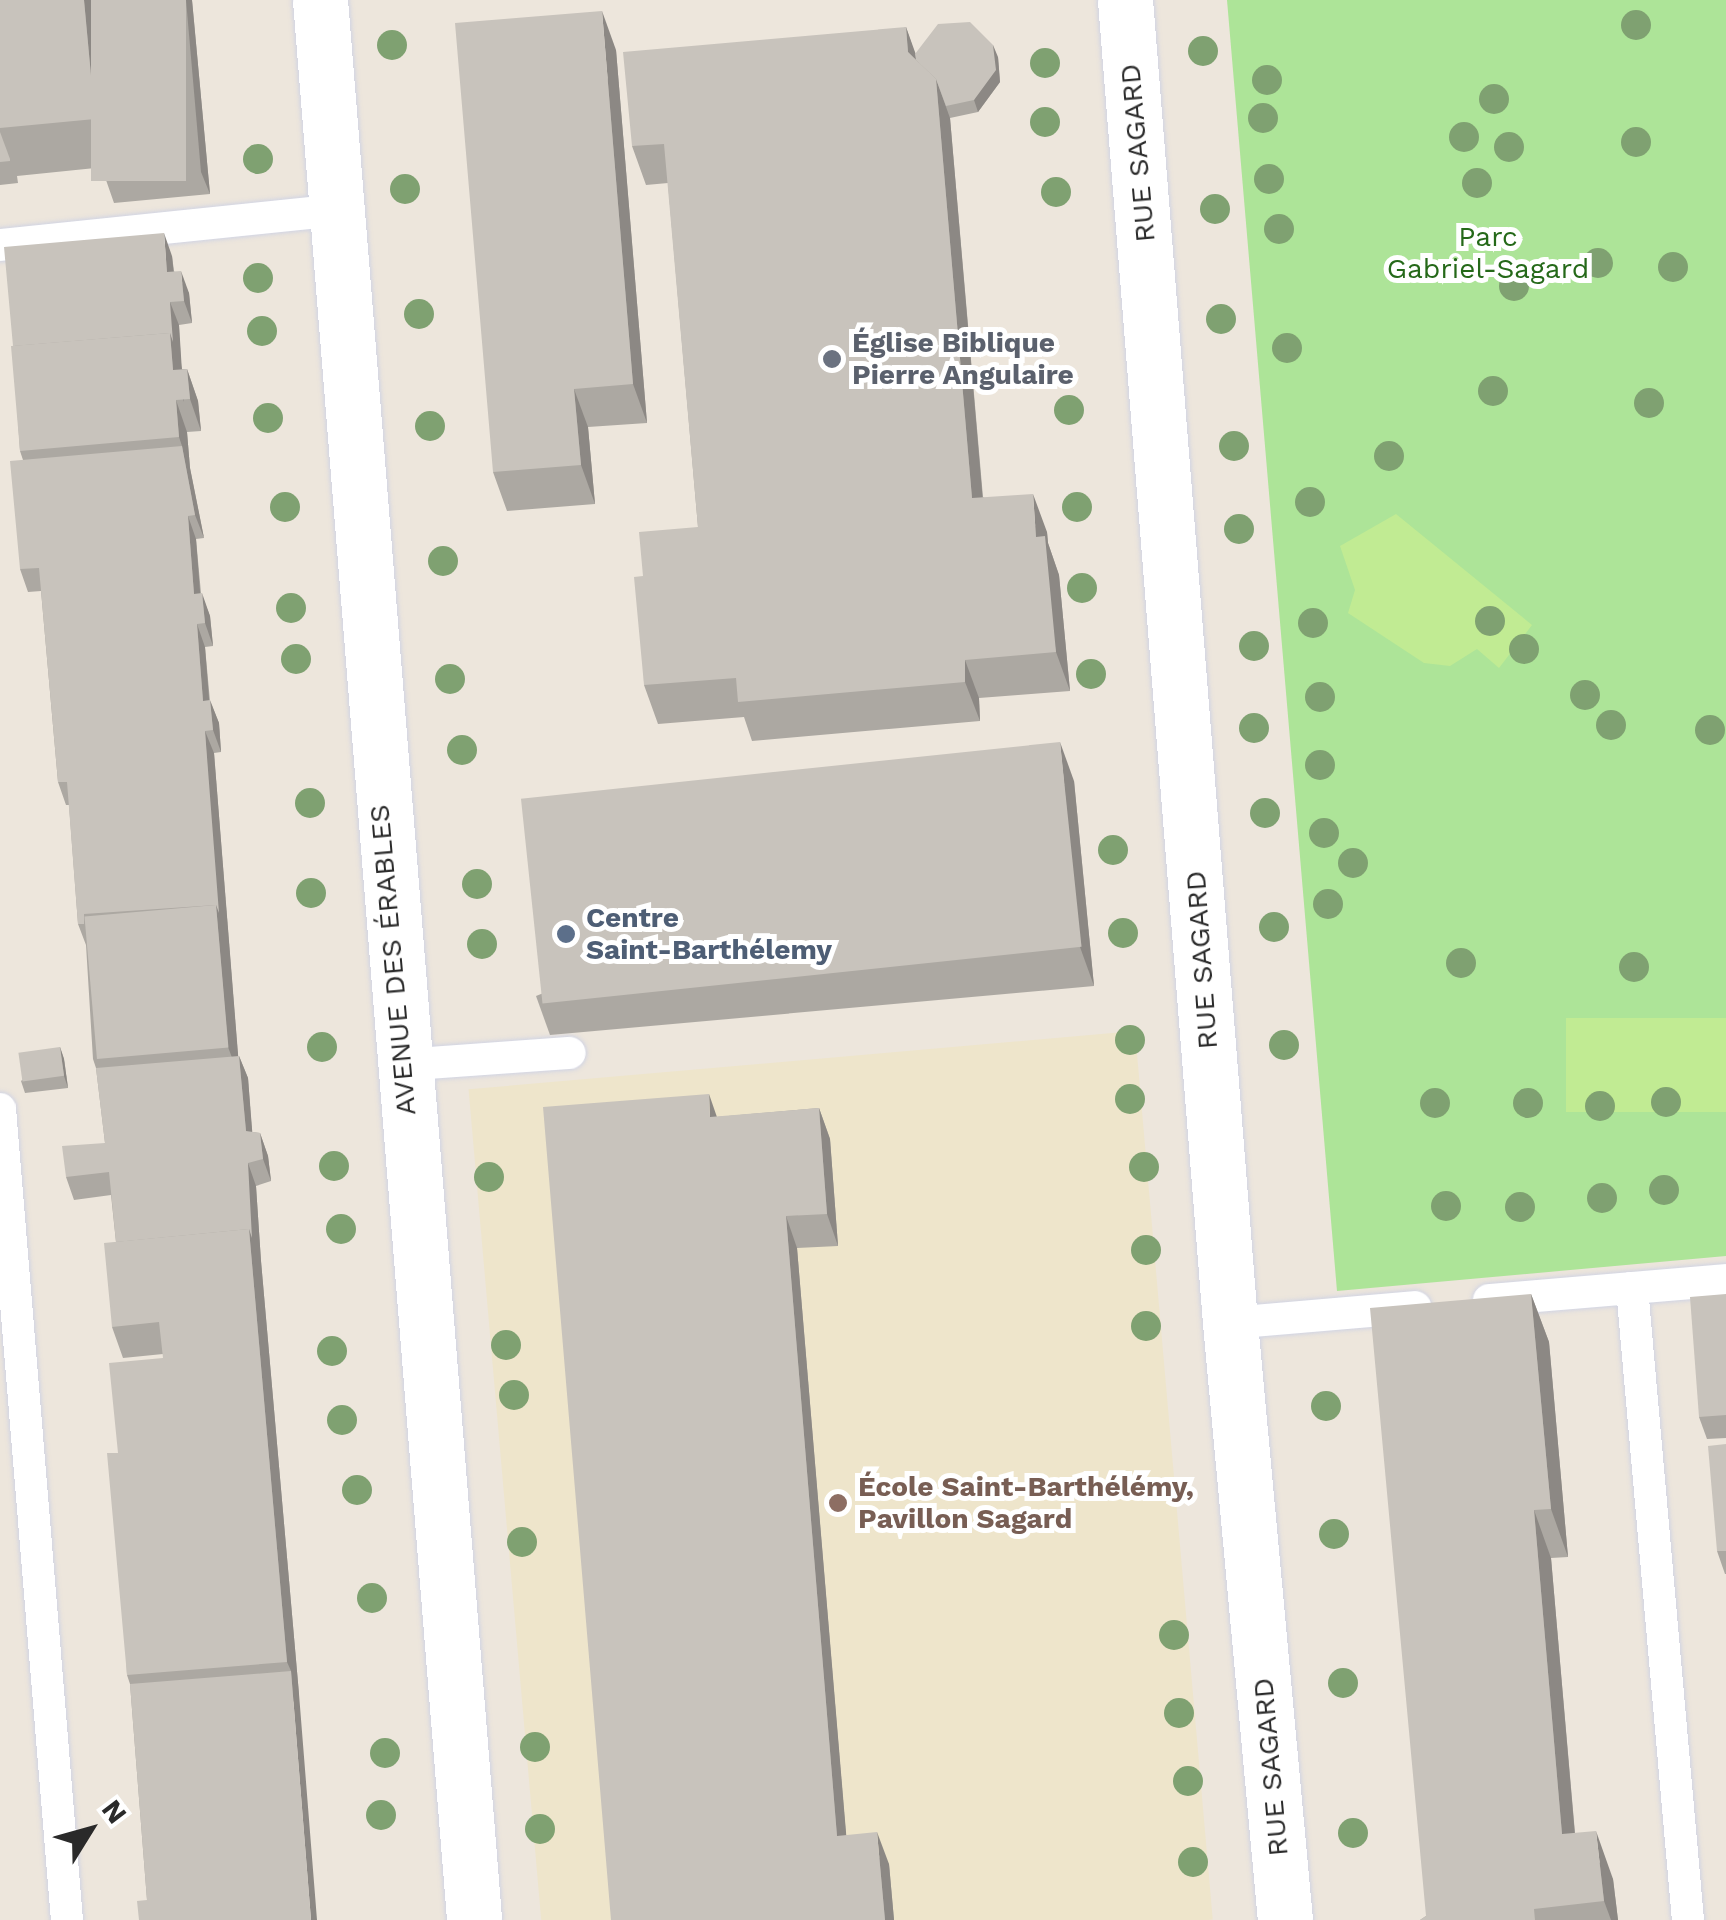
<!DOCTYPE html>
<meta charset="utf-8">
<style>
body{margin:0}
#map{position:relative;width:1726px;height:1920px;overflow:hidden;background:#ede6dc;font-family:"Work Sans",sans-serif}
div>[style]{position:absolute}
.education>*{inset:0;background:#eee5cb;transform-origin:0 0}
.green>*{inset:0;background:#ade498}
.pitch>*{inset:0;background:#c1eb93;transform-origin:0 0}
.roads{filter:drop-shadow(0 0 2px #d1d4e3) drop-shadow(0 0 2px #d1d4e3)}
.service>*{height:32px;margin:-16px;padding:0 16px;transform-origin:16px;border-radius:16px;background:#fff}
.minor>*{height:55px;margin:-27.5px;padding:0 27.5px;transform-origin:27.5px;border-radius:27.5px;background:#fff}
.trees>*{width:30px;height:30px;margin:-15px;border-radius:50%;background:#7fa171}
.wall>*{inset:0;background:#aca8a2}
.shaded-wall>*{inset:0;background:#8c8884}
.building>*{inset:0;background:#c8c3bc;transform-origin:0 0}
.dots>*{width:28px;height:28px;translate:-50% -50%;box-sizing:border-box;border:5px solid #fff;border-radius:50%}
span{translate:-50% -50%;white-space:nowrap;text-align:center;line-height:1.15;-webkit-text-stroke:10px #fff;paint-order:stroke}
.street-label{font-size:28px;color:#2a2a2a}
.park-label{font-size:28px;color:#256919}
.worship-label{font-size:28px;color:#5b616d;font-weight:700}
.left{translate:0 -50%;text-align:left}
.service-label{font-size:28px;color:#4e5e75;font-weight:700}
.education-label{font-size:28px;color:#785e54;font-weight:700}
.north{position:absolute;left:40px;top:1780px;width:100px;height:100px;-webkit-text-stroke:8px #fff;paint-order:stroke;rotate:53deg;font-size:28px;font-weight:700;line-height:40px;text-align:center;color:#2a2a2a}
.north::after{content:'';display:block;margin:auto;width:35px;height:45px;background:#2a2a2a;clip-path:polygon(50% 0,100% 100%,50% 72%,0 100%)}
</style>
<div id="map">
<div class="education">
<div style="left:1135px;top:1031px;width:892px;height:669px;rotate:85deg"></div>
</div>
<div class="green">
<div style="clip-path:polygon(1227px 0,1726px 0,1726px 1256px,1337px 1291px)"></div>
</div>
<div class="pitch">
<div style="clip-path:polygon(1396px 514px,1532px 625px,1499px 668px,1477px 649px,1450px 666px,1424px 663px,1348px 613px,1355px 590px,1340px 546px)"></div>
<div style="left:1726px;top:1018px;width:94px;height:160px;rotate:90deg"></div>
</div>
<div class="roads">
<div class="service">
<div style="left:0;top:245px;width:338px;rotate:-5.9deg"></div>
<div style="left:401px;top:1065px;width:169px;rotate:-4.1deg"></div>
<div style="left:0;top:1109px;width:814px;rotate:85.28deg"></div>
<div style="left:1632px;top:1288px;width:634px;rotate:84.94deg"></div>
<div style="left:1489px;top:1300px;width:238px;rotate:-4.8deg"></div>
<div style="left:1230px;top:1323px;width:186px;rotate:-4.9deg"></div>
</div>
<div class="minor">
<div style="left:320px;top:0;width:1926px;rotate:85.41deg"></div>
<div style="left:1125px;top:0;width:1327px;rotate:85.46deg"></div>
<div style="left:1230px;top:1323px;width:600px;rotate:84.74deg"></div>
</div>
</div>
<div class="trees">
<div style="left:1636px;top:25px"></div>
<div style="left:392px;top:45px"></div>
<div style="left:1203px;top:51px"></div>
<div style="left:1045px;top:63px"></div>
<div style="left:1267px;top:80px"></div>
<div style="left:1494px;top:99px"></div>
<div style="left:1263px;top:118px"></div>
<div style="left:1045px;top:122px"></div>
<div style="left:1464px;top:137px"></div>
<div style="left:1636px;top:142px"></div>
<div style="left:1509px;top:147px"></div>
<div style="left:258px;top:159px"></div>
<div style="left:1269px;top:179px"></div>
<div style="left:1477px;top:183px"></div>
<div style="left:405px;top:189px"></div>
<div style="left:1056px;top:192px"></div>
<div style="left:1215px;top:209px"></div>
<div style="left:1279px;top:229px"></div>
<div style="left:1598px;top:263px"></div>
<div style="left:1673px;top:267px"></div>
<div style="left:258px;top:278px"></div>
<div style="left:1514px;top:286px"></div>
<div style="left:419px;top:314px"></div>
<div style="left:1221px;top:319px"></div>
<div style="left:262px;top:331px"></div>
<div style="left:1287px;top:348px"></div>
<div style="left:1493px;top:391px"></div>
<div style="left:1649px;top:403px"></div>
<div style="left:1069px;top:410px"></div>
<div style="left:268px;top:418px"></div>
<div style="left:430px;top:426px"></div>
<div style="left:1234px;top:446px"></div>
<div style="left:1389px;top:456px"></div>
<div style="left:1310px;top:502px"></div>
<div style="left:285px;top:507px"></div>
<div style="left:1077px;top:507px"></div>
<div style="left:1239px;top:529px"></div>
<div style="left:443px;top:561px"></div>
<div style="left:1082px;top:588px"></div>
<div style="left:291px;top:608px"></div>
<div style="left:1490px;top:621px"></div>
<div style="left:1313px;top:623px"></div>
<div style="left:1254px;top:646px"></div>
<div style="left:1524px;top:649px"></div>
<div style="left:296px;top:659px"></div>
<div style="left:1091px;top:674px"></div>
<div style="left:450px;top:679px"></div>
<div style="left:1585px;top:695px"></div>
<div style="left:1320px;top:697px"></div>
<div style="left:1611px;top:725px"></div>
<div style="left:1254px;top:728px"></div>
<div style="left:1710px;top:730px"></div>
<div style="left:462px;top:750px"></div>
<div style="left:1320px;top:765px"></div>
<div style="left:310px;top:803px"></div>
<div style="left:1265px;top:813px"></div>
<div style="left:1324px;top:833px"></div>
<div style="left:1113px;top:850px"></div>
<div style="left:1353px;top:863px"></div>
<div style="left:477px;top:884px"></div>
<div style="left:311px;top:893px"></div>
<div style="left:1328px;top:904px"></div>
<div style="left:1274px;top:927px"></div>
<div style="left:1123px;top:933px"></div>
<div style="left:482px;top:944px"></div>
<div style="left:1461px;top:963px"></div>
<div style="left:1634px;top:967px"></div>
<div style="left:1130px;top:1040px"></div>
<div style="left:1284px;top:1045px"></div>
<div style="left:322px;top:1047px"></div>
<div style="left:1130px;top:1099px"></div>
<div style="left:1666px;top:1102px"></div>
<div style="left:1435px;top:1103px"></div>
<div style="left:1528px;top:1103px"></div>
<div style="left:1600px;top:1106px"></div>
<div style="left:334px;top:1166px"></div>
<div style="left:1144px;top:1167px"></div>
<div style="left:489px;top:1177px"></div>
<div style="left:1664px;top:1190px"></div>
<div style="left:1602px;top:1198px"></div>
<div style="left:1446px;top:1206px"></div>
<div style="left:1520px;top:1207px"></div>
<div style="left:341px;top:1229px"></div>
<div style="left:1146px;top:1250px"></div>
<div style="left:1146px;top:1326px"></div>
<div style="left:506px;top:1345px"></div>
<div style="left:332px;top:1351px"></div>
<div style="left:514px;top:1395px"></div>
<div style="left:1326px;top:1406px"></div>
<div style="left:342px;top:1420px"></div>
<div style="left:357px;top:1490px"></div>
<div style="left:1334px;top:1534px"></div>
<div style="left:522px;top:1542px"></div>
<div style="left:372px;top:1598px"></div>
<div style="left:1174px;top:1635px"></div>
<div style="left:1343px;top:1683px"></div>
<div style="left:1179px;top:1713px"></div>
<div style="left:535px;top:1747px"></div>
<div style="left:385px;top:1753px"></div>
<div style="left:1188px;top:1781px"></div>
<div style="left:381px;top:1815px"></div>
<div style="left:540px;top:1829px"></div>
<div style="left:1353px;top:1833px"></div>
<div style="left:1193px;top:1862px"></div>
</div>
<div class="wall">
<div style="clip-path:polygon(0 0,192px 0,210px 194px,114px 203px,106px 180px,105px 167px,17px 176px,18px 183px,0 185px)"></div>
<div style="clip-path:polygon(906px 27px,915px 54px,998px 57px,1000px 82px,978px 112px,950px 118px,983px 497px,1047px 532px,1048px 543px,1059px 575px,1070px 691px,979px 698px,980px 721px,752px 741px,744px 717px,658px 724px,644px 685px,643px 576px,698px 527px,668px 183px,646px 185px,632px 146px)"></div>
<div style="clip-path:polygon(616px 50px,647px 423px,588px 427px,595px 504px,507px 511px,493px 472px)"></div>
<div style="clip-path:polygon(172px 256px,174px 271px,189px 293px,192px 323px,179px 325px,181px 365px,182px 369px,187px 369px,198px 401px,201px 431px,187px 432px,190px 468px,204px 538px,196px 539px,201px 593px,210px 616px,213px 646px,205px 647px,210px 701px,219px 723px,221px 752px,214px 753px,238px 1056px,239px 1056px,248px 1078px,252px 1132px,260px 1133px,268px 1156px,271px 1181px,256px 1186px,261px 1261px,299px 1694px,147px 1900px,130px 1684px,127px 1675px,118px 1453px,163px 1358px,163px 1354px,123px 1358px,112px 1327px,116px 1242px,111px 1195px,74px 1200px,66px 1177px,105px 1143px,96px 1068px,93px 1059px,86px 945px,78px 924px,69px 805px,66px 805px,58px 782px,41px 591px,28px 592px,20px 569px,23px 460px,20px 451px,13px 346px)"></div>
<div style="clip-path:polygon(1074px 781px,1094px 986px,550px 1035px,536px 996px)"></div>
<div style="clip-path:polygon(60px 1047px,64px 1059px,68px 1088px,25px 1093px,21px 1081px)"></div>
<div style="clip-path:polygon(819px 1108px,830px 1139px,838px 1246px,797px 1248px,846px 1835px,889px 1864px,894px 1920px,611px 1920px,717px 1117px)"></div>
<div style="clip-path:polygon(1531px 1294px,1549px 1342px,1568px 1557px,1551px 1558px,1575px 1833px,1613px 1879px,1618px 1920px,1420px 1920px,1426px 1916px)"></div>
<div style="clip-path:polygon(1726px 1294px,1726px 1438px,1707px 1439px,1699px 1417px)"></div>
<div style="clip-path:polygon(1726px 1444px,1726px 1574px,1725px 1574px,1717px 1551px)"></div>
</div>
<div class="shaded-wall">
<div style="clip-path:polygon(84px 0,97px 0,112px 167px,95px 119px)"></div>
<div style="clip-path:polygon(186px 0,192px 0,210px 194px,201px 172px)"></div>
<div style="clip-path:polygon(602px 11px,616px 50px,647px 423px,633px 384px)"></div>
<div style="clip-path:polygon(906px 27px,920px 66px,908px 52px)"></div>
<div style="clip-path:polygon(993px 45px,998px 57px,1000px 82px,978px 112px,974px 100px)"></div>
<div style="clip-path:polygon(936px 79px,950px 118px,986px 537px,972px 498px)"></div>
<div style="clip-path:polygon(164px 233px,172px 256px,176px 295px,167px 272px)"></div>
<div style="clip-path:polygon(181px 271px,189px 293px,192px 323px,184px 301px)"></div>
<div style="clip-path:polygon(170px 302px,179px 325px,184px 402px,173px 370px,170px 333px)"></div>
<div style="clip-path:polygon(187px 369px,198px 401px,201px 431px,190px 399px)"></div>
<div style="clip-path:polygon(574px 389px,588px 427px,595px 504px,581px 465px)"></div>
<div style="clip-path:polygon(176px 400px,187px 432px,190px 468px,204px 538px,195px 515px,182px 446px,179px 437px)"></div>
<div style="clip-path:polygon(1033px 494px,1047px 532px,1048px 543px,1059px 575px,1070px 691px,1056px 652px,1036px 537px)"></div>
<div style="clip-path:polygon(188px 516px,196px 539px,202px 617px,194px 594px)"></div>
<div style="clip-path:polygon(202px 593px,210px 616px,213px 646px,205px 623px)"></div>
<div style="clip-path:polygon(197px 624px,205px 647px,211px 724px,203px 701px)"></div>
<div style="clip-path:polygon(965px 660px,979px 698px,980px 721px,965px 682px)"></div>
<div style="clip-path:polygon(210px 700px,219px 723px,221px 752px,213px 730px)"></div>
<div style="clip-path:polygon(205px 731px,214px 753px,240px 1079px,228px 1047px,216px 905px)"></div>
<div style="clip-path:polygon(1060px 742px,1074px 781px,1094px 986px,1080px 947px)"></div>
<div style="clip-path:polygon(60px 1047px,64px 1059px,68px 1088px,64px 1076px)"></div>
<div style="clip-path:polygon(239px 1056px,248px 1078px,254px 1154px,246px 1131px)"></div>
<div style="clip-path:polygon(709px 1094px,720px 1126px,710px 1117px)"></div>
<div style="clip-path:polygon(819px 1108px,830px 1139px,838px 1246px,827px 1214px)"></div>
<div style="clip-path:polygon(260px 1133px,268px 1156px,271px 1181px,263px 1159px)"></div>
<div style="clip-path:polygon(248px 1163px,256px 1186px,261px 1261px,299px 1694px,317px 1920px,311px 1920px,291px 1671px,287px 1662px,249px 1229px)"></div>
<div style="clip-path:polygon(786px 1216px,797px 1248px,849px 1868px,837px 1836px)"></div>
<div style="clip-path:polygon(1531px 1294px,1549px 1342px,1568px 1557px,1551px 1509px)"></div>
<div style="clip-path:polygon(1534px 1510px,1551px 1558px,1579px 1882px,1562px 1834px)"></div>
<div style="clip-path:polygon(1596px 1831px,1613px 1879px,1618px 1920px,1611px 1920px,1604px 1901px)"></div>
<div style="clip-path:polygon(877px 1832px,889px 1864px,894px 1920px,885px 1920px)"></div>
</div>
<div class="building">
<div style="clip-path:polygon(0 0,84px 0,95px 119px,0 128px)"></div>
<div style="left:91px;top:0;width:95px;height:181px"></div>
<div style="clip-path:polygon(602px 11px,633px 384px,574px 389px,581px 465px,493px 472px,455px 23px)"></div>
<div style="clip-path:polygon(970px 22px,993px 45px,996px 70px,974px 100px,946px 106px,936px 79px,916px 60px,915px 54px,938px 24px)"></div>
<div style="clip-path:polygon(906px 27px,908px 52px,936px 79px,972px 498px,1033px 494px,1036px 537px,1045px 536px,1056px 652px,965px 660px,965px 682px,738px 702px,736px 678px,644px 685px,634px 577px,643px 576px,639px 532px,698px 527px,664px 144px,632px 146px,623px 52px)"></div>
<div style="clip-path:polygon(0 132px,10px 159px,10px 161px,0 162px)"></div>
<div style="clip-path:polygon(164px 233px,167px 272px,181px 271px,184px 301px,170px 302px,173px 342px,170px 333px,13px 346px,4px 247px)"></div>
<div style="clip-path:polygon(170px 333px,173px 370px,187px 369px,190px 399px,176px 400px,179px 437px,20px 451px,11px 346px)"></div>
<div style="clip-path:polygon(182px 446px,195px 515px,188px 516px,194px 594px,202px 593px,205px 623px,197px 624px,203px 701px,210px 700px,213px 730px,205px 731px,219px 913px,216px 905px,84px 914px,84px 924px,78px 924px,67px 782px,58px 782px,39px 568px,20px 569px,10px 461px)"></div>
<div style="left:1060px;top:742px;width:206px;height:542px;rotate:84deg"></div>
<div style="left:216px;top:905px;width:143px;height:132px;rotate:85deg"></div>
<div style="left:60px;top:1047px;width:29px;height:42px;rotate:82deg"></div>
<div style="clip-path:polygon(239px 1056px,246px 1131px,260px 1133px,263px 1159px,248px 1163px,252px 1238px,249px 1229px,116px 1242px,109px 1172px,66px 1177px,62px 1146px,105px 1143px,96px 1068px)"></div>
<div style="clip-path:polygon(709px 1094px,710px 1117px,819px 1108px,827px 1214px,786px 1216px,837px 1836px,877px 1832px,885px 1920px,611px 1920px,543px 1107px)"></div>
<div style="clip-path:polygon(249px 1229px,287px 1662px,127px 1675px,107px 1453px,118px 1453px,109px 1363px,163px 1358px,159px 1322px,112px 1327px,104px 1243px)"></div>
<div style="clip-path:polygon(1531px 1294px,1551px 1509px,1534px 1510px,1562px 1834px,1596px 1831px,1604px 1901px,1534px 1909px,1535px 1920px,1420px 1920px,1426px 1916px,1370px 1308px)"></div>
<div style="clip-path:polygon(1726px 1294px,1726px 1415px,1699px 1417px,1690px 1297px)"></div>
<div style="clip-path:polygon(1726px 1444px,1726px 1551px,1717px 1551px,1708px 1446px)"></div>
<div style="clip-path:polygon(291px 1671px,311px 1920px,139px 1920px,137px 1901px,147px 1900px,130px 1684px)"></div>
</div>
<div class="dots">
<div style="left:832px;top:359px;background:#6b7280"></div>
<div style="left:566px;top:934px;background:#5c6f8a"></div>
<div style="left:838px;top:1503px;background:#8d6e63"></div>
</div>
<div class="street-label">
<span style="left:1138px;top:153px;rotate:-95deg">RUE SAGARD</span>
<span style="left:393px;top:960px;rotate:-95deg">AVENUE DES ÉRABLES</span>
<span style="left:1202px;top:960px;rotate:-94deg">RUE SAGARD</span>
<span style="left:1271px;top:1767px;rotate:-95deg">RUE SAGARD</span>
</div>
<div class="park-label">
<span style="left:1488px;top:253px">Parc<br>Gabriel-Sagard</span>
</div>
<div class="worship-label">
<span class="left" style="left:852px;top:359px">Église Biblique<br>Pierre Angulaire</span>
</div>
<div class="service-label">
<span class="left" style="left:586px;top:934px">Centre<br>Saint-Barthélemy</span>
</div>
<div class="education-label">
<span class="left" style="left:858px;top:1503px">École Saint-Barthélémy,<br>Pavillon Sagard</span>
</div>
<div class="north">N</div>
</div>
